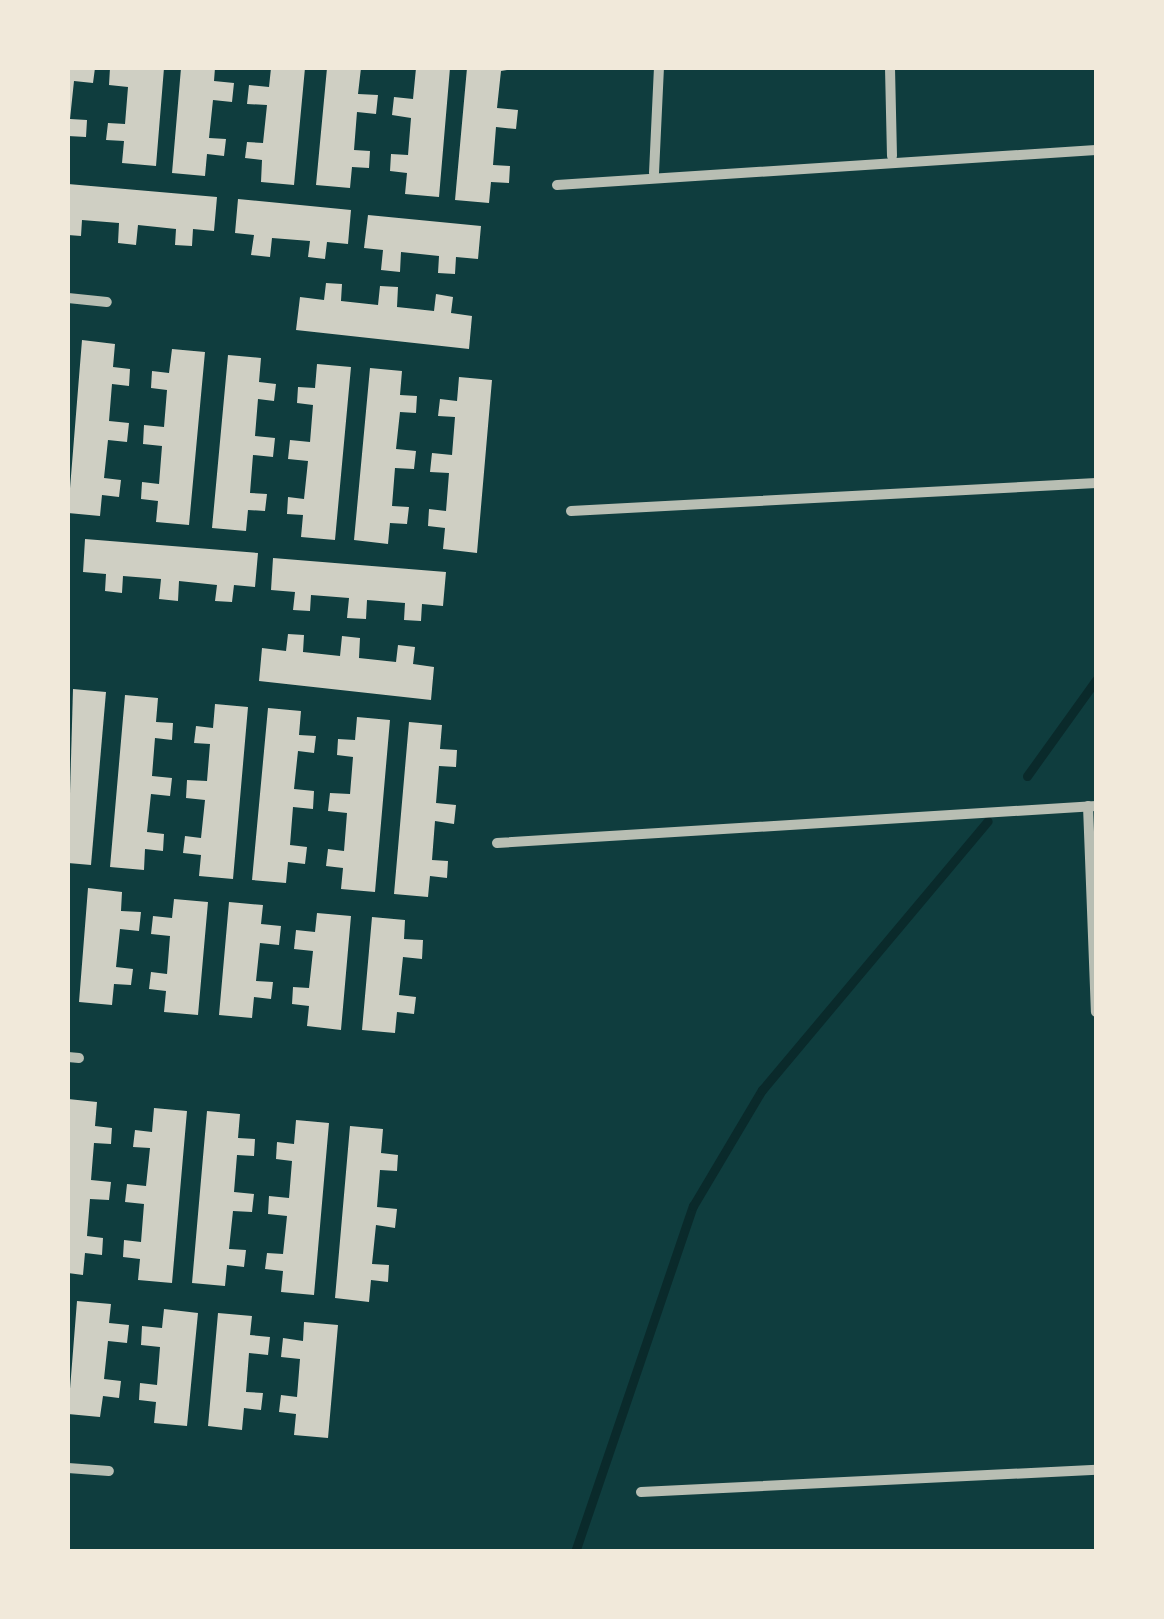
<!DOCTYPE html>
<style>
body{margin:0}
#map{position:relative;width:1164px;height:1619px;overflow:hidden;background:#0f3d3e;font-family:Ubuntu,sans-serif}
div>[style]{position:absolute}
.stream>*{height:9px;margin:-4.5px;padding:0 4.5px;transform-origin:4.5px;border-radius:4.5px;background:#0a2a2b}
.building>*{inset:0;background:#cfcfc3}
.minor>*{height:10px;margin:-5px;padding:0 5px;transform-origin:5px;border-radius:5px;background:#b8beb3}
span{translate:-50% -50%;white-space:nowrap;text-align:center;line-height:1.15;-webkit-text-stroke:8px #f1e9da;paint-order:stroke}
.frame{position:absolute;inset:0;border:70px solid #f1e9da;pointer-events:none}
</style>
<div id="map">
<div class="stream">
<div style="left:1027px;top:776px;width:118px;rotate:-54.3deg"></div>
<div style="left:575px;top:1552px;width:366px;rotate:-71.2deg"></div>
<div style="left:693px;top:1206px;width:135px;rotate:-59.3deg"></div>
<div style="left:762px;top:1090px;width:351px;rotate:-50deg"></div>
</div>
<div class="building">
<div style="clip-path:polygon(68px 68px,95px 68px,93px 83px,74px 81px,70px 119px,87px 120px,86px 137px,68px 136px)"></div>
<div style="clip-path:polygon(110px 68px,164px 68px,156px 166px,122px 163px,124px 141px,106px 140px,108px 123px,125px 124px,128px 87px,109px 85px)"></div>
<div style="clip-path:polygon(181px 68px,215px 68px,214px 81px,234px 83px,232px 102px,213px 100px,209px 138px,226px 139px,224px 156px,207px 154px,205px 176px,172px 173px)"></div>
<div style="clip-path:polygon(271px 68px,305px 68px,294px 185px,261px 182px,262px 160px,245px 158px,247px 142px,263px 143px,267px 105px,247px 104px,249px 85px,269px 87px)"></div>
<div style="clip-path:polygon(327px 68px,361px 68px,358px 94px,378px 95px,376px 114px,357px 112px,354px 150px,370px 151px,369px 168px,352px 167px,350px 188px,316px 185px)"></div>
<div style="clip-path:polygon(416px 68px,450px 68px,439px 197px,405px 194px,407px 173px,390px 171px,391px 154px,408px 155px,411px 118px,392px 115px,394px 97px,413px 99px)"></div>
<div style="clip-path:polygon(467px 68px,518px 68px,501px 71px,497px 108px,518px 110px,516px 129px,496px 127px,493px 165px,510px 166px,509px 183px,491px 182px,489px 203px,455px 200px)"></div>
<div style="clip-path:polygon(68px 184px,217px 197px,214px 231px,193px 229px,192px 246px,175px 245px,176px 229px,138px 225px,136px 245px,118px 243px,119px 223px,82px 220px,81px 236px,68px 235px)"></div>
<div style="clip-path:polygon(238px 199px,351px 210px,348px 244px,327px 242px,325px 259px,308px 257px,310px 241px,272px 238px,270px 257px,251px 255px,254px 235px,235px 233px)"></div>
<div style="clip-path:polygon(368px 215px,481px 226px,478px 259px,456px 257px,455px 274px,438px 273px,439px 256px,401px 252px,400px 272px,381px 270px,383px 250px,364px 248px)"></div>
<div style="clip-path:polygon(326px 283px,342px 284px,341px 301px,378px 305px,380px 286px,398px 287px,397px 307px,434px 311px,436px 294px,453px 297px,451px 313px,472px 316px,469px 349px,296px 330px,300px 297px,324px 300px)"></div>
<div style="clip-path:polygon(82px 340px,115px 344px,113px 367px,130px 369px,129px 386px,112px 384px,109px 421px,129px 423px,127px 442px,108px 440px,104px 478px,121px 480px,119px 497px,102px 495px,100px 516px,68px 513px)"></div>
<div style="clip-path:polygon(172px 349px,205px 352px,189px 525px,156px 522px,158px 501px,141px 499px,142px 482px,159px 484px,162px 446px,143px 444px,144px 425px,164px 427px,167px 390px,151px 388px,152px 371px,169px 373px)"></div>
<div style="clip-path:polygon(228px 355px,261px 358px,259px 382px,276px 384px,274px 401px,258px 399px,255px 436px,275px 438px,273px 457px,253px 455px,250px 493px,267px 494px,265px 511px,248px 510px,246px 531px,212px 528px)"></div>
<div style="clip-path:polygon(317px 364px,351px 367px,335px 540px,301px 537px,303px 515px,287px 514px,288px 497px,304px 499px,308px 461px,288px 459px,290px 440px,310px 442px,313px 405px,297px 403px,298px 387px,315px 388px)"></div>
<div style="clip-path:polygon(370px 368px,402px 371px,400px 395px,417px 396px,416px 413px,400px 412px,396px 449px,416px 451px,414px 469px,395px 468px,392px 506px,409px 507px,407px 524px,390px 523px,388px 544px,354px 540px)"></div>
<div style="clip-path:polygon(459px 377px,492px 380px,477px 553px,443px 549px,445px 528px,428px 526px,429px 509px,446px 511px,449px 473px,430px 472px,432px 453px,452px 455px,455px 417px,438px 416px,440px 399px,457px 401px)"></div>
<div style="clip-path:polygon(85px 539px,258px 553px,255px 587px,234px 585px,232px 602px,215px 601px,217px 585px,179px 581px,178px 601px,159px 599px,161px 579px,123px 576px,122px 593px,105px 591px,106px 574px,83px 572px)"></div>
<div style="clip-path:polygon(273px 558px,446px 572px,443px 606px,422px 604px,421px 621px,404px 620px,405px 603px,367px 600px,366px 619px,347px 618px,349px 598px,311px 595px,310px 611px,293px 610px,295px 592px,271px 590px)"></div>
<div style="clip-path:polygon(288px 634px,304px 635px,303px 652px,340px 656px,342px 636px,360px 638px,359px 658px,396px 662px,398px 645px,415px 647px,413px 664px,434px 667px,431px 700px,259px 681px,262px 648px,286px 651px)"></div>
<div style="clip-path:polygon(73px 689px,106px 692px,91px 865px,68px 863px)"></div>
<div style="clip-path:polygon(125px 695px,158px 698px,156px 722px,173px 723px,172px 740px,155px 738px,152px 776px,172px 778px,170px 796px,151px 794px,147px 832px,164px 834px,163px 851px,145px 849px,144px 870px,110px 867px)"></div>
<div style="clip-path:polygon(215px 704px,248px 707px,233px 879px,199px 876px,201px 855px,183px 853px,185px 836px,201px 838px,205px 800px,186px 798px,187px 780px,207px 781px,210px 744px,194px 743px,196px 726px,213px 728px)"></div>
<div style="clip-path:polygon(268px 708px,301px 711px,299px 735px,316px 736px,314px 753px,298px 751px,294px 789px,314px 791px,313px 809px,293px 807px,290px 845px,307px 847px,305px 864px,288px 862px,286px 883px,252px 880px)"></div>
<div style="clip-path:polygon(357px 717px,390px 720px,375px 892px,341px 889px,343px 868px,326px 866px,328px 849px,344px 851px,347px 813px,328px 811px,330px 793px,350px 794px,353px 757px,337px 755px,338px 739px,355px 740px)"></div>
<div style="clip-path:polygon(409px 722px,442px 725px,440px 749px,457px 750px,456px 767px,439px 766px,436px 803px,456px 805px,454px 824px,435px 821px,432px 860px,448px 861px,447px 878px,430px 876px,428px 897px,394px 894px)"></div>
<div style="clip-path:polygon(88px 888px,122px 892px,121px 911px,141px 912px,139px 931px,120px 929px,116px 967px,133px 969px,131px 985px,114px 984px,112px 1005px,79px 1002px)"></div>
<div style="clip-path:polygon(174px 899px,208px 902px,198px 1015px,164px 1012px,166px 991px,149px 989px,151px 972px,167px 974px,170px 936px,151px 934px,153px 916px,172px 918px)"></div>
<div style="clip-path:polygon(229px 902px,263px 905px,261px 924px,281px 926px,279px 945px,260px 943px,256px 981px,273px 982px,271px 999px,254px 997px,252px 1018px,219px 1015px)"></div>
<div style="clip-path:polygon(317px 913px,351px 916px,341px 1030px,307px 1026px,309px 1006px,292px 1004px,293px 987px,309px 988px,313px 951px,294px 949px,296px 930px,315px 932px)"></div>
<div style="clip-path:polygon(372px 917px,405px 920px,404px 939px,423px 940px,422px 959px,403px 957px,399px 995px,416px 997px,414px 1014px,397px 1012px,395px 1033px,362px 1030px)"></div>
<div style="clip-path:polygon(68px 1099px,97px 1102px,95px 1126px,112px 1128px,111px 1144px,94px 1143px,91px 1180px,111px 1182px,109px 1200px,90px 1199px,87px 1236px,103px 1238px,102px 1255px,85px 1253px,83px 1275px,68px 1273px)"></div>
<div style="clip-path:polygon(154px 1108px,187px 1111px,172px 1283px,138px 1280px,140px 1259px,123px 1257px,124px 1240px,141px 1242px,144px 1204px,125px 1202px,127px 1184px,146px 1186px,150px 1148px,133px 1147px,135px 1130px,152px 1132px)"></div>
<div style="clip-path:polygon(207px 1111px,240px 1114px,238px 1138px,255px 1139px,254px 1156px,237px 1155px,234px 1192px,254px 1194px,252px 1212px,233px 1211px,229px 1249px,246px 1250px,244px 1267px,227px 1265px,225px 1286px,192px 1283px)"></div>
<div style="clip-path:polygon(296px 1120px,329px 1123px,314px 1295px,281px 1292px,283px 1271px,265px 1269px,267px 1253px,283px 1254px,287px 1216px,268px 1214px,269px 1196px,289px 1198px,292px 1161px,276px 1159px,277px 1142px,294px 1144px)"></div>
<div style="clip-path:polygon(350px 1126px,383px 1129px,381px 1153px,398px 1155px,397px 1171px,380px 1170px,377px 1207px,397px 1209px,395px 1228px,376px 1225px,372px 1264px,389px 1265px,388px 1282px,371px 1280px,369px 1302px,335px 1298px)"></div>
<div style="clip-path:polygon(77px 1301px,111px 1304px,109px 1323px,129px 1325px,127px 1343px,108px 1341px,104px 1379px,121px 1381px,119px 1398px,103px 1396px,100px 1417px,68px 1414px)"></div>
<div style="clip-path:polygon(164px 1309px,198px 1313px,187px 1426px,154px 1423px,156px 1402px,139px 1400px,140px 1383px,157px 1385px,160px 1347px,141px 1345px,142px 1326px,162px 1328px)"></div>
<div style="clip-path:polygon(218px 1313px,252px 1316px,250px 1335px,270px 1337px,268px 1355px,249px 1353px,246px 1392px,263px 1393px,261px 1410px,244px 1408px,242px 1430px,208px 1426px)"></div>
<div style="clip-path:polygon(304px 1322px,338px 1325px,328px 1438px,294px 1435px,296px 1414px,279px 1412px,281px 1395px,297px 1397px,300px 1359px,281px 1357px,283px 1338px,303px 1341px)"></div>
</div>
<div class="minor">
<div style="left:890px;top:68px;width:88px;rotate:88.7deg"></div>
<div style="left:654px;top:173px;width:105px;rotate:-87.3deg"></div>
<div style="left:557px;top:185px;width:540px;rotate:-3.72deg"></div>
<div style="left:68px;top:298px;width:39px;rotate:6deg"></div>
<div style="left:571px;top:511px;width:526px;rotate:-3.05deg"></div>
<div style="left:1088px;top:806px;width:206px;rotate:87.8deg"></div>
<div style="left:497px;top:843px;width:600px;rotate:-3.53deg"></div>
<div style="left:68px;top:1057px;width:11px;rotate:5deg"></div>
<div style="left:68px;top:1468px;width:41px;rotate:4.2deg"></div>
<div style="left:641px;top:1492px;width:456px;rotate:-2.8deg"></div>
</div>
<div class="frame"></div>
</div>
